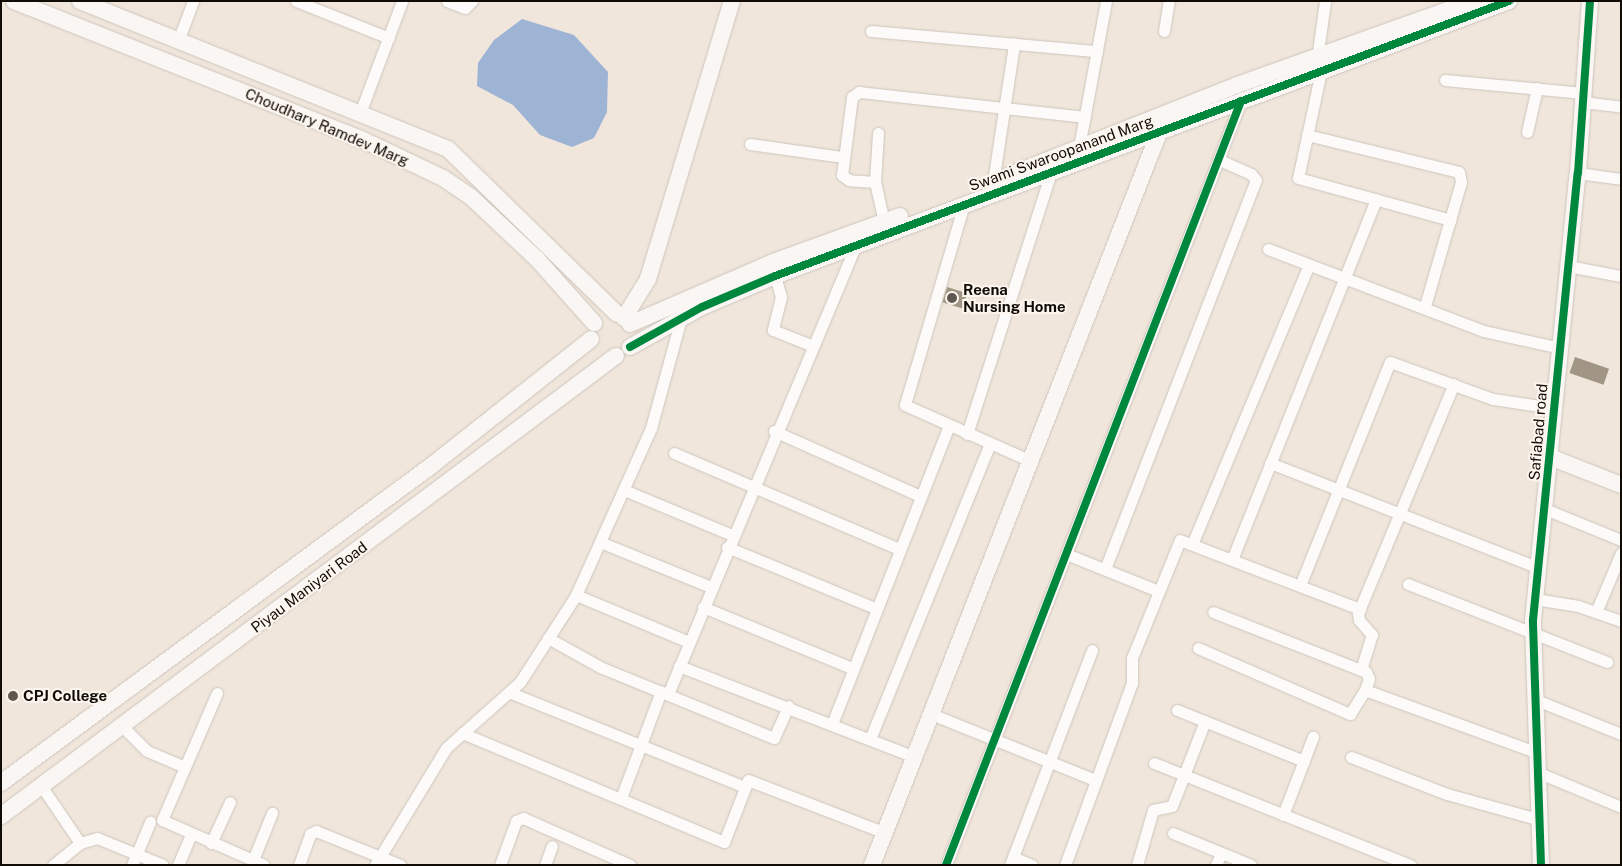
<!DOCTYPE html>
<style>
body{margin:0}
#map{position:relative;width:1622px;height:866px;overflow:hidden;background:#f1e6db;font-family:"Public Sans",sans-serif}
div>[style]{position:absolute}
.water>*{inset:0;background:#9eb4d5}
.building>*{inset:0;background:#a19685;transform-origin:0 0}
.roads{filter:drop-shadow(0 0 1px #cdc5bd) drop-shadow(0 0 1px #cdc5bd)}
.street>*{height:11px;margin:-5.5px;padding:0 5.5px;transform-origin:5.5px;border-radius:5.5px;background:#fdfbfa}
.secondary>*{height:16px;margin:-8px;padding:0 8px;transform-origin:8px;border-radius:8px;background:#faf6f4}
.cycleway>*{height:8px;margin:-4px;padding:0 4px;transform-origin:4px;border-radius:4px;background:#00873e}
.dots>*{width:14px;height:14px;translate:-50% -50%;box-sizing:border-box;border:2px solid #fdf6ee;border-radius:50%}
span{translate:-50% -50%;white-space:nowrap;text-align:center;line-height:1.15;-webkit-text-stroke:4px #fdf6ee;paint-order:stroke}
.street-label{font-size:15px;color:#110b06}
.poi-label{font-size:15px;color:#110b06;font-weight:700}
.left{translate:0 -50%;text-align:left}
.frame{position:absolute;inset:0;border:2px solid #110b06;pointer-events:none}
</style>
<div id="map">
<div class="water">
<div style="clip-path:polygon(522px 19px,574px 35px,608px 72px,607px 112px,594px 138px,572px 147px,540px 135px,513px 105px,477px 86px,478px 63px,494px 40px)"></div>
</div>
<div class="building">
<div style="left:947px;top:287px;width:21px;height:16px;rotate:17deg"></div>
<div style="left:1575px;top:357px;width:36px;height:17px;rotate:19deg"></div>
</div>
<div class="roads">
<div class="street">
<div style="left:296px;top:1px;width:100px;rotate:21.7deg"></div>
<div style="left:447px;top:1px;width:19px;rotate:21deg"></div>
<div style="left:465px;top:8px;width:10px;rotate:-45deg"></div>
<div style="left:871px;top:31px;width:227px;rotate:5.1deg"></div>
<div style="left:1164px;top:31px;width:30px;rotate:-81deg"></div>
<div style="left:178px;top:41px;width:43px;rotate:-69.4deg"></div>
<div style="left:1317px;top:59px;width:59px;rotate:-82.1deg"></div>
<div style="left:1321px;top:71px;width:109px;rotate:102.1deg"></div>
<div style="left:1298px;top:178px;width:158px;rotate:15.4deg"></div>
<div style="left:1445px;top:80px;width:139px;rotate:5.4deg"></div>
<div style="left:1583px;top:102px;width:38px;rotate:7deg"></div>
<div style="left:360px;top:113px;width:120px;rotate:-69.4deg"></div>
<div style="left:1527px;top:132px;width:45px;rotate:-77.2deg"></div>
<div style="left:878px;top:133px;width:49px;rotate:93.5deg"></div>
<div style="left:875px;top:182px;width:41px;rotate:77.3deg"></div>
<div style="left:1307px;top:135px;width:156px;rotate:13.7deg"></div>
<div style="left:1459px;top:172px;width:10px;rotate:79deg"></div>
<div style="left:1461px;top:182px;width:129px;rotate:106.2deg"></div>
<div style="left:750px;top:144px;width:94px;rotate:8deg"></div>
<div style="left:1079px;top:147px;width:148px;rotate:-79.5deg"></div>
<div style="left:1578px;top:173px;width:43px;rotate:7.9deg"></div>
<div style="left:875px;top:182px;width:26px;rotate:-176deg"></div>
<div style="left:849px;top:180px;width:9px;rotate:-144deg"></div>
<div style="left:842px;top:175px;width:79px;rotate:-82.7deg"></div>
<div style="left:852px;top:97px;width:9px;rotate:-36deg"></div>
<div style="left:859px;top:92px;width:227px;rotate:6.3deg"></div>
<div style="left:993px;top:182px;width:140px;rotate:-81.3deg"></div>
<div style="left:964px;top:204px;width:209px;rotate:106.4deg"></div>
<div style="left:905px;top:405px;width:138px;rotate:24deg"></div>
<div style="left:1268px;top:249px;width:231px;rotate:20.8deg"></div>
<div style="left:1484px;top:331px;width:78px;rotate:12.6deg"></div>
<div style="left:1568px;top:266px;width:54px;rotate:10.7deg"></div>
<div style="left:775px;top:276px;width:22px;rotate:74deg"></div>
<div style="left:781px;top:297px;width:34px;rotate:104deg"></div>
<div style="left:773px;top:330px;width:43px;rotate:21.8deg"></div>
<div style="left:774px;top:431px;width:160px;rotate:24deg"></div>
<div style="left:967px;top:434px;width:275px;rotate:-72.2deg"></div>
<div style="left:674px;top:453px;width:245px;rotate:23.1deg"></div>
<div style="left:1270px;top:463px;width:287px;rotate:21.3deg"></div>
<div style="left:624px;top:490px;width:117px;rotate:22.6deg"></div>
<div style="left:1545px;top:509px;width:82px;rotate:22.2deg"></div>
<div style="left:600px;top:542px;width:120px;rotate:22.1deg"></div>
<div style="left:1193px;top:542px;width:300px;rotate:-67.3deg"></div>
<div style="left:727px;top:547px;width:160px;rotate:22.4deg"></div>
<div style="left:1066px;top:554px;width:99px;rotate:21.9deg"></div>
<div style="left:1233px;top:557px;width:385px;rotate:-68.2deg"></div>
<div style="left:1105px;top:569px;width:417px;rotate:-68.8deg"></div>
<div style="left:1256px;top:180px;width:8px;rotate:-130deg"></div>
<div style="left:1251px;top:174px;width:35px;rotate:-156deg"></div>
<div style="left:1301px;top:583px;width:238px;rotate:-68.1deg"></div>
<div style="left:1390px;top:362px;width:109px;rotate:19.8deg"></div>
<div style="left:1493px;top:399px;width:61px;rotate:8.5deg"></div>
<div style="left:1408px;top:584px;width:214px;rotate:21.4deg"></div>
<div style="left:576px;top:595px;width:122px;rotate:22.6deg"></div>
<div style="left:1535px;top:599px;width:44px;rotate:9.2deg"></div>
<div style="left:1578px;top:606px;width:46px;rotate:19.2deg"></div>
<div style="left:703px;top:607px;width:161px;rotate:22.3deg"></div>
<div style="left:1596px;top:612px;width:64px;rotate:-67deg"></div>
<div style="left:548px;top:638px;width:60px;rotate:29.1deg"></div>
<div style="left:600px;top:667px;width:188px;rotate:22.2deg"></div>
<div style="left:774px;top:738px;width:35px;rotate:-66deg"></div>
<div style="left:1198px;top:648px;width:166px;rotate:23.5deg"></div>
<div style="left:1350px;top:714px;width:28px;rotate:-58deg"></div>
<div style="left:1365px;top:690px;width:12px;rotate:-70deg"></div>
<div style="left:1369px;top:679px;width:8px;rotate:-113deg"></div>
<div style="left:1366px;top:672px;width:164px;rotate:-158.6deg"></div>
<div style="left:679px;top:666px;width:253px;rotate:21.1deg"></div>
<div style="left:1361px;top:670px;width:37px;rotate:-73deg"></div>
<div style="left:1372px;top:635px;width:20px;rotate:-131deg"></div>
<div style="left:1359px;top:620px;width:7px;rotate:-98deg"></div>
<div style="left:1358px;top:613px;width:248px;rotate:-67.3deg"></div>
<div style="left:1365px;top:690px;width:181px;rotate:20deg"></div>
<div style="left:217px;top:693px;width:138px;rotate:113.4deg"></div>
<div style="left:162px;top:820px;width:111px;rotate:23.8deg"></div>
<div style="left:511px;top:693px;width:252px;rotate:21.9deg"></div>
<div style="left:668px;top:694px;width:487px;rotate:-67.3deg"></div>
<div style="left:1536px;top:700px;width:92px;rotate:21.8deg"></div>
<div style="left:1177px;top:710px;width:137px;rotate:21.9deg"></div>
<div style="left:931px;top:714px;width:177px;rotate:21.9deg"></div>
<div style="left:832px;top:724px;width:320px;rotate:-68.6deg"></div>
<div style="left:122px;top:726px;width:35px;rotate:45deg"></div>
<div style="left:147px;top:751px;width:41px;rotate:22.8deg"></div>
<div style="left:462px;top:733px;width:284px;rotate:22.6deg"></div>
<div style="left:724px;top:842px;width:66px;rotate:-68.8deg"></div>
<div style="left:748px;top:780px;width:147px;rotate:21.1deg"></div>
<div style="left:870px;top:739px;width:319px;rotate:-67.9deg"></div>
<div style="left:1351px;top:757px;width:103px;rotate:21.1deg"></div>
<div style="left:1447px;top:794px;width:93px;rotate:15.5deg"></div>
<div style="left:1154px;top:763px;width:276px;rotate:21.7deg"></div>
<div style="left:1537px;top:772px;width:91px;rotate:22.6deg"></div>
<div style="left:42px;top:787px;width:68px;rotate:55.8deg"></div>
<div style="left:80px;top:843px;width:18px;rotate:-16deg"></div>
<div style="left:97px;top:838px;width:71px;rotate:22.2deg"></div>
<div style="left:621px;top:798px;width:114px;rotate:-69.5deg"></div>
<div style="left:1283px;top:815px;width:84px;rotate:-69deg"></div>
<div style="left:1173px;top:833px;width:84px;rotate:22.3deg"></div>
<div style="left:211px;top:843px;width:45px;rotate:-65.1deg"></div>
<div style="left:1013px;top:857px;width:21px;rotate:23deg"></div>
<div style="left:253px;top:860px;width:51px;rotate:-68deg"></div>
<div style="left:53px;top:865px;width:35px;rotate:-39deg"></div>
<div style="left:132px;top:865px;width:47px;rotate:-67.3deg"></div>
<div style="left:178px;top:865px;width:33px;rotate:-67deg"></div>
<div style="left:299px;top:865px;width:33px;rotate:-70deg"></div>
<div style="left:310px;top:834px;width:7px;rotate:-27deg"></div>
<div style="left:316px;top:831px;width:91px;rotate:22deg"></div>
<div style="left:375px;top:865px;width:137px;rotate:-58.7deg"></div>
<div style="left:446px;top:748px;width:99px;rotate:-41.7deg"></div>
<div style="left:520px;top:682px;width:103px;rotate:-57.2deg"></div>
<div style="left:576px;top:595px;width:183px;rotate:-65.8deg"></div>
<div style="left:651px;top:428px;width:114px;rotate:-74.7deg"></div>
<div style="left:500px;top:865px;width:47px;rotate:-70deg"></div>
<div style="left:516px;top:821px;width:8px;rotate:-23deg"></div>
<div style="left:523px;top:818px;width:117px;rotate:23.7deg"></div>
<div style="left:545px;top:865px;width:20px;rotate:-70deg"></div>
<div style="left:946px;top:865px;width:819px;rotate:-68.89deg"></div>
<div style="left:1010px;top:865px;width:230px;rotate:-69.1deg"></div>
<div style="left:1065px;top:865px;width:194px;rotate:-69.8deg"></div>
<div style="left:1132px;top:683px;width:25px;rotate:-90deg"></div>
<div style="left:1132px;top:658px;width:127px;rotate:-67.9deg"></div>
<div style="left:1180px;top:540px;width:193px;rotate:21deg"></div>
<div style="left:1137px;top:865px;width:57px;rotate:-73.8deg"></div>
<div style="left:1153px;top:810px;width:19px;rotate:-12deg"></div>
<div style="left:1172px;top:806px;width:91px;rotate:-68.8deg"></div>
<div style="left:1216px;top:865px;width:13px;rotate:-67deg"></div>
</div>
<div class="secondary">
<div style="left:14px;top:1px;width:371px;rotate:21.7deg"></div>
<div style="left:359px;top:138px;width:93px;rotate:25.5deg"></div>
<div style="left:443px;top:178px;width:34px;rotate:34deg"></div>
<div style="left:471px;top:197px;width:91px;rotate:43.2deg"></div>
<div style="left:537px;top:259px;width:86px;rotate:48.3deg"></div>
<div style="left:80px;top:1px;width:397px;rotate:21.9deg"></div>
<div style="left:448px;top:149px;width:236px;rotate:44.3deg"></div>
<div style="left:1000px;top:179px;width:255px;rotate:-21.6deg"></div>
<div style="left:1237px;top:85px;width:251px;rotate:-19.6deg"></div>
<div style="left:624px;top:318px;width:46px;rotate:-58.4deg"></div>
<div style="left:648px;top:279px;width:290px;rotate:-73.2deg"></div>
<div style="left:630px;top:324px;width:156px;rotate:-23.4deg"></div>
<div style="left:773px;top:262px;width:135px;rotate:-19.9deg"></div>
<div style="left:630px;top:347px;width:82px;rotate:-29.1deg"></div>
<div style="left:702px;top:307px;width:79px;rotate:-23deg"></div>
<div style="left:775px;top:276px;width:784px;rotate:-20.54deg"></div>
<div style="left:1550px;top:457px;width:76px;rotate:21.5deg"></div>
<div style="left:1px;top:783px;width:534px;rotate:-36.4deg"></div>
<div style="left:431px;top:466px;width:204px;rotate:-38.4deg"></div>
<div style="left:1px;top:816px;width:768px;rotate:-36.8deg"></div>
<div style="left:872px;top:865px;width:795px;rotate:-68.6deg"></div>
<div style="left:1541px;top:865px;width:245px;rotate:-91.9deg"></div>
<div style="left:1533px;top:620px;width:449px;rotate:-84.3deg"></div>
<div style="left:1578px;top:173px;width:172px;rotate:-86deg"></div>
</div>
</div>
<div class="cycleway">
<div style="left:630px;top:347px;width:82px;rotate:-29.1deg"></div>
<div style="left:702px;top:307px;width:79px;rotate:-23deg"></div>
<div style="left:775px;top:276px;width:784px;rotate:-20.54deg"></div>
<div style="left:946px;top:865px;width:819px;rotate:-68.89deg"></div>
<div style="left:1541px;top:865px;width:245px;rotate:-91.9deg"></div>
<div style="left:1533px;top:620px;width:449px;rotate:-84.3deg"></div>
<div style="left:1578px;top:173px;width:172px;rotate:-86deg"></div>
</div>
<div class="dots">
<div style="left:952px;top:298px;background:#5f5851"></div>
<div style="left:13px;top:696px;background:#5f5851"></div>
</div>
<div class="street-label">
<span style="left:327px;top:127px;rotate:23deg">Choudhary Ramdev Marg</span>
<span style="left:1061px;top:153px;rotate:-20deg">Swami Swaroopanand Marg</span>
<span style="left:1538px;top:432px;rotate:-85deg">Safiabad road</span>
<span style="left:309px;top:587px;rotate:-37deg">Piyau Maniyari Road</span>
</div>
<div class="poi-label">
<span class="left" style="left:963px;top:298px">Reena<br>Nursing Home</span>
<span class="left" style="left:23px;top:696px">CPJ College</span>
</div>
<div class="frame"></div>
</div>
